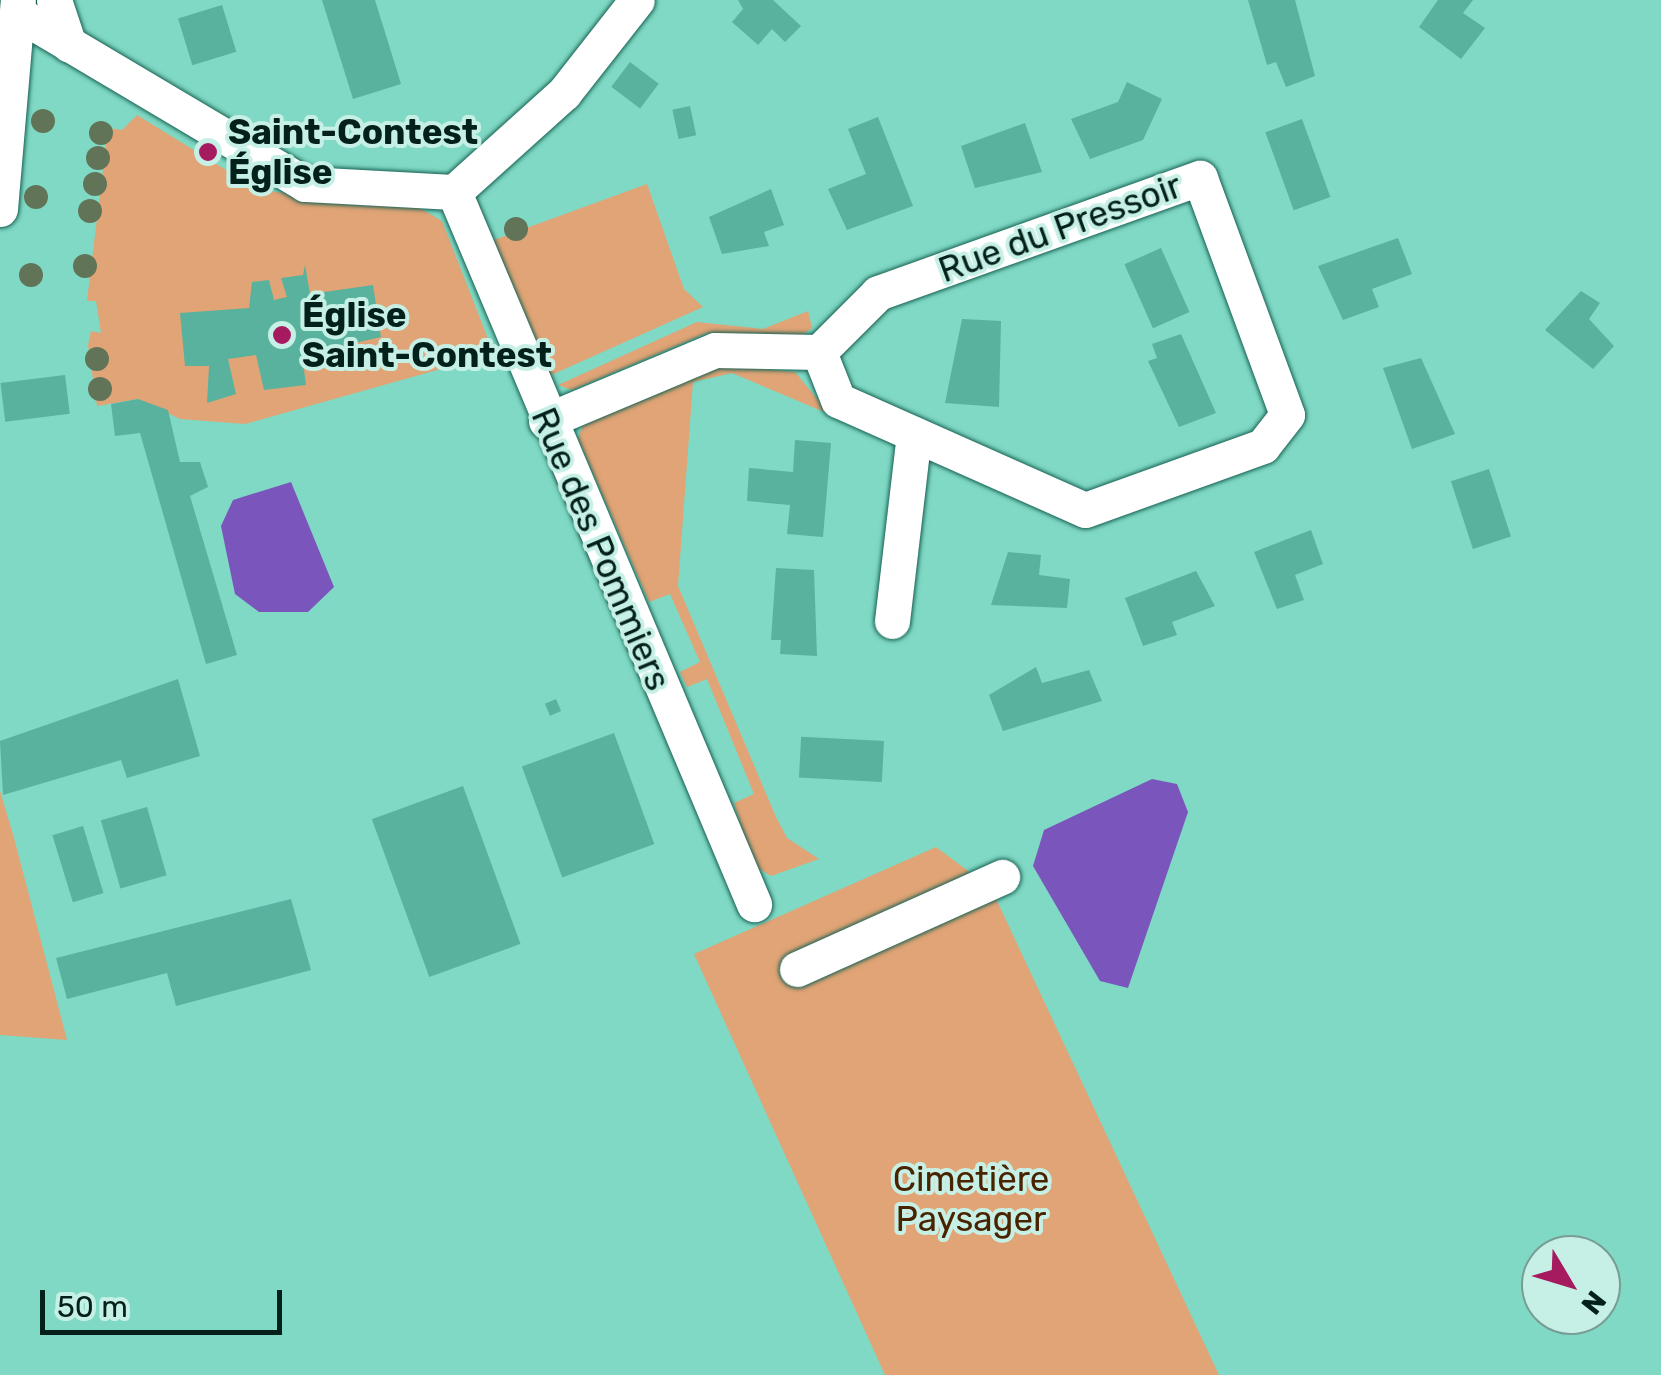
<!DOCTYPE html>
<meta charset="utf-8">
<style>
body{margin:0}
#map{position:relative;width:1661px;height:1375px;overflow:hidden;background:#7fd9c4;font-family:Rubik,sans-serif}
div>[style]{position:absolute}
.green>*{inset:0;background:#e1a476}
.water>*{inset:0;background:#7a56bc}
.building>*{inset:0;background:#58b29e;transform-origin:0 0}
.roads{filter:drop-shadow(0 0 2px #186153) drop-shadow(0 0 2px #186153)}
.minor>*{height:35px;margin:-17.5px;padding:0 17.5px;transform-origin:17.5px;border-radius:17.5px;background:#fff}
.trees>*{width:24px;height:24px;margin:-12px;border-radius:50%;background:#617458}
.dots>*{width:28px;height:28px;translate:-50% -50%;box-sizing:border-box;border:5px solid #c6f0e5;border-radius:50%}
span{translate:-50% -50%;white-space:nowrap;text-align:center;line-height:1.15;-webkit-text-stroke:8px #c6f0e5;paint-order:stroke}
.poi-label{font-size:35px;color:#03201a;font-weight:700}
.left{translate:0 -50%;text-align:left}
.street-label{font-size:35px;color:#03201a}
.park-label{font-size:35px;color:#492200}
.north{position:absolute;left:1521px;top:1235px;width:100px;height:100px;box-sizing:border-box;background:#c6f0e5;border:2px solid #789d94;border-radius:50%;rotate:128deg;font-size:28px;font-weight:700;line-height:40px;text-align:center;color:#03201a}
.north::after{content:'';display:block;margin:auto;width:35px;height:45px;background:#a61a5f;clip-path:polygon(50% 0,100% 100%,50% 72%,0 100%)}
.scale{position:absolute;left:40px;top:1290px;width:242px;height:45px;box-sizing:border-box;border:5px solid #03201a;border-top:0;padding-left:12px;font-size:30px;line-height:35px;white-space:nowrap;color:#03201a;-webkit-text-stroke:8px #c6f0e5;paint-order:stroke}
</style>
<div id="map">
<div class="green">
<div style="clip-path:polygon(137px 115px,259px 190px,420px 208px,442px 221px,494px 354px,245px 424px,180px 419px,138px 399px,97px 406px,88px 345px,91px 331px,101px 333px,96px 301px,87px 301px,108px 128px,122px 130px)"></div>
<div style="clip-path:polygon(647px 184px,684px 289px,703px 307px,549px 376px,491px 241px)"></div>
<div style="clip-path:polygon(808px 311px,812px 328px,798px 338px,707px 333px,572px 390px,558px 385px,697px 322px,763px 329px)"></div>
<div style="clip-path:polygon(716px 365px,795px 372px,829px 413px,893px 441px,732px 373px,693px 382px,678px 586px,776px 817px,787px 838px,819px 859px,771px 876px,753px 865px,734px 803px,754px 794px,707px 679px,687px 687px,680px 672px,700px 662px,670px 594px,649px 602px,578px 439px,584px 421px)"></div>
<div style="clip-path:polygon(0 791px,14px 838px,67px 1040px,0 1035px)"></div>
<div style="clip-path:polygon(936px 847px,991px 888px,1219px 1375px,885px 1375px,694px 954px)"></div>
</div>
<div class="water">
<div style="clip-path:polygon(291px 482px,334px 587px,308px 612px,259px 612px,235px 594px,221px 526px,233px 500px)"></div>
<div style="clip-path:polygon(1152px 779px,1177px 784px,1188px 812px,1128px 988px,1100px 981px,1033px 866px,1044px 830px)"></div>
</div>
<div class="building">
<div style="clip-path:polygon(322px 0,375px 0,401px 84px,353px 99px)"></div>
<div style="clip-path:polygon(738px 0,773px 0,801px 26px,785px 42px,772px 29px,758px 45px,732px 22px,743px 9px)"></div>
<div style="clip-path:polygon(1248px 0,1295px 0,1315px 76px,1286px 87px,1276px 62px,1267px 65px)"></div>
<div style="clip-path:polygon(1438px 0,1473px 0,1463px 13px,1485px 28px,1461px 59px,1419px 27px)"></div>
<div style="left:222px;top:5px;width:49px;height:46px;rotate:73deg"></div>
<div style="left:630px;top:62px;width:36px;height:31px;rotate:37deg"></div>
<div style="clip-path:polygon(1127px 82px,1162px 99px,1143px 140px,1090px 159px,1071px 119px,1118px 102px)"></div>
<div style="left:690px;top:106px;width:30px;height:18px;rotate:78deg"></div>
<div style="clip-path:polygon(878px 117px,913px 206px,847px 230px,828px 189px,866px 174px,848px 129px)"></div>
<div style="left:1302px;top:119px;width:83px;height:39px;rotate:70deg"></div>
<div style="clip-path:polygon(1025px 123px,1042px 172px,975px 188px,961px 146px)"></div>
<div style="clip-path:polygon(771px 189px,784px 225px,764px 232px,769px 246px,722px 254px,709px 217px)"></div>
<div style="clip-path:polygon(1398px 238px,1412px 274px,1372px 289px,1379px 307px,1343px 320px,1318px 266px)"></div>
<div style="left:1161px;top:248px;width:70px;height:40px;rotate:66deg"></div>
<div style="clip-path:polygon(305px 265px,310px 294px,373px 285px,381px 337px,302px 355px,306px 385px,264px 390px,256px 355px,228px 359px,236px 394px,207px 403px,209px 366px,185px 366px,180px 313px,249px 308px,252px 282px,269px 280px,274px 300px,287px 297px,281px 278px,303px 275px)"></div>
<div style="clip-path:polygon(1581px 291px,1600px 303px,1589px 319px,1614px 346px,1593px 369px,1545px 330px)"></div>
<div style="clip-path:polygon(962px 319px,1001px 321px,999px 407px,945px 403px)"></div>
<div style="clip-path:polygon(1181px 334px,1216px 413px,1179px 427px,1148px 361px,1157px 358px,1152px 344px)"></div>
<div style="clip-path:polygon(1421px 358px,1455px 434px,1412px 449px,1383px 368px)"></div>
<div style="left:65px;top:375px;width:39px;height:65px;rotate:83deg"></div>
<div style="clip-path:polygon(138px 399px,168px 410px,180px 462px,200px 462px,208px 487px,190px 496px,237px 655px,206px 664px,140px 433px,115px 436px,111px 404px)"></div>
<div style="clip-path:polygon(795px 440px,831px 443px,823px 537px,787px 534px,790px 505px,747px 501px,749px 468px,793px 472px)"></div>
<div style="left:1489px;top:469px;width:71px;height:40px;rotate:72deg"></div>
<div style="clip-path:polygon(1311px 530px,1323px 564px,1295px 575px,1304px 600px,1277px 609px,1254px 552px)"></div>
<div style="clip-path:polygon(1008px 552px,1041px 555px,1039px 575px,1070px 579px,1067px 608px,991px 605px)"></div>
<div style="clip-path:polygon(776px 568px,814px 570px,817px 656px,780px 654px,781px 640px,771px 640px)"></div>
<div style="clip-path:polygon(1196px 571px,1215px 606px,1172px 622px,1177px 635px,1143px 646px,1125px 598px)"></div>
<div style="clip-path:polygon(1036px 667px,1042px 683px,1089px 670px,1102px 701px,1003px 731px,989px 695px)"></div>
<div style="clip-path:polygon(178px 679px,200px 756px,127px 778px,121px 760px,3px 795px,0 741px)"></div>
<div style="left:556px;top:699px;width:13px;height:12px;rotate:67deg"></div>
<div style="left:614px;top:733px;width:118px;height:98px;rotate:70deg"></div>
<div style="left:884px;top:741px;width:41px;height:83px;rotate:93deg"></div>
<div style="left:463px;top:786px;width:168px;height:97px;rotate:70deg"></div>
<div style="left:147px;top:807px;width:71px;height:48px;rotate:74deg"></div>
<div style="left:83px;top:826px;width:70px;height:32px;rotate:73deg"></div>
<div style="clip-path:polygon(291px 899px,311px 970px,176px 1006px,167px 973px,67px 999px,56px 958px)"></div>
</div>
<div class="roads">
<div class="minor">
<div style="left:54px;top:0;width:47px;rotate:71.6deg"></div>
<div style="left:17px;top:13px;width:335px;rotate:30.7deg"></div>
<div style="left:305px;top:184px;width:149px;rotate:3.1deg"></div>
<div style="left:454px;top:192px;width:148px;rotate:-42deg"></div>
<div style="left:564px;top:93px;width:118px;rotate:-51.9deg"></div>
<div style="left:454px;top:192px;width:773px;rotate:67.15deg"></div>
<div style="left:0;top:209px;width:210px;rotate:-85.1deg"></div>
<div style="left:546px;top:421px;width:183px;rotate:-22.8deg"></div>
<div style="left:715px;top:350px;width:104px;rotate:1.1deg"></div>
<div style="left:819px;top:352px;width:83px;rotate:-45deg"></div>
<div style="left:878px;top:293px;width:342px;rotate:-19.7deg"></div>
<div style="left:1200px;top:178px;width:252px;rotate:69.8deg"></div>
<div style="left:1287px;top:415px;width:39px;rotate:128deg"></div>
<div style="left:1263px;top:446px;width:189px;rotate:160.2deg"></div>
<div style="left:1085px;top:510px;width:270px;rotate:-156deg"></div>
<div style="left:838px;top:400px;width:52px;rotate:-111.6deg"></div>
<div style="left:892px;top:621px;width:188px;rotate:-83.3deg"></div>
<div style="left:797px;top:969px;width:225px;rotate:-24.2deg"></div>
</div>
</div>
<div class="trees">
<div style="left:43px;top:121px"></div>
<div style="left:101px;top:133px"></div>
<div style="left:98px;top:158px"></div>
<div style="left:95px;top:184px"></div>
<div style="left:36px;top:197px"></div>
<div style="left:90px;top:211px"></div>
<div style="left:516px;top:229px"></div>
<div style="left:85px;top:266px"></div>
<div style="left:31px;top:275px"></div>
<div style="left:97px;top:359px"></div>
<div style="left:100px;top:389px"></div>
</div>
<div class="dots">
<div style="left:208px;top:152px;background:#a61a5f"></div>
<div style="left:282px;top:335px;background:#a61a5f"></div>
</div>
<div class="poi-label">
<span class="left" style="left:228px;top:152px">Saint-Contest<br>Église</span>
<span class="left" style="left:302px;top:335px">Église<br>Saint-Contest</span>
</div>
<div class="street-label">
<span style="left:1060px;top:228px;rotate:-20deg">Rue du Pressoir</span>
<span style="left:601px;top:549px;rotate:67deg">Rue des Pommiers</span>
</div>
<div class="park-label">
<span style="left:971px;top:1199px">Cimetière<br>Paysager</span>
</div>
<div class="north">N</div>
<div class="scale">50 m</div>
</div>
